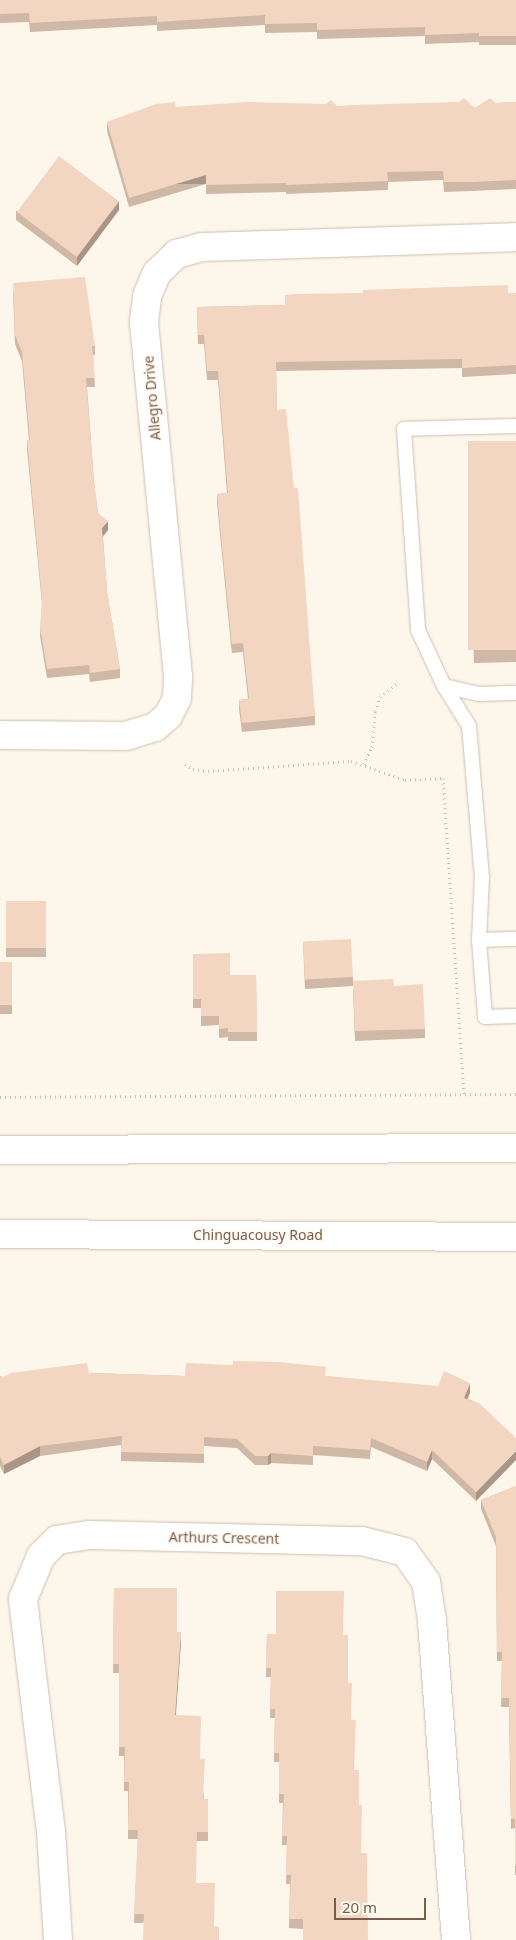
<!DOCTYPE html>
<style>
body{margin:0}
#map{position:relative;width:516px;height:1940px;overflow:hidden;background:#fdf6ea;font-family:"Noto Sans",sans-serif}
div>[style]{position:absolute}
.path>*{height:3px;margin-top:-1.5px;transform-origin:0;background:repeating-linear-gradient(90deg,#d8b9a4 0 1px,transparent 0 5px)}
.roads{filter:drop-shadow(0 0 1px #cfbeaf) drop-shadow(0 0 1px #cfbeaf)}
.service>*{height:14px;margin:-7px;padding:0 7px;transform-origin:7px;border-radius:7px;background:#fff}
.minor>*{height:28px;margin:-14px;padding:0 14px;transform-origin:14px;border-radius:14px;background:#fff}
.secondary>*{height:28px;margin:-14px;padding:0 14px;transform-origin:14px;border-radius:14px;background:#fff}
.wall>*{inset:0;background:#d0b8a7;transform-origin:0 0}
.shaded-wall>*{inset:0;background:#a99688;transform-origin:0 0}
.building>*{inset:0;background:#f2d6c2;transform-origin:0 0}
span{translate:-50% -50%;white-space:nowrap;text-align:center;line-height:1.15;-webkit-text-stroke:4px #fffaf1;paint-order:stroke}
.street-label{font-size:14px;color:#785d4d}
.scale{position:absolute;left:334px;top:1898px;width:92px;height:22px;box-sizing:border-box;border:2px solid #785d4d;border-top:0;padding-left:6px;font-size:15px;line-height:18px;white-space:nowrap;color:#785d4d;-webkit-text-stroke:4px #fffaf1;paint-order:stroke}
</style>
<div id="map">
<div class="path">
<div style="left:185px;top:764px;width:9px;rotate:32deg"></div>
<div style="left:193px;top:769px;width:15px;rotate:8deg"></div>
<div style="left:208px;top:771px;width:143px;rotate:-4deg"></div>
<div style="left:351px;top:761px;width:57px;rotate:19.4deg"></div>
<div style="left:405px;top:780px;width:38px;rotate:-3deg"></div>
<div style="left:443px;top:778px;width:318px;rotate:86.2deg"></div>
<div style="left:364px;top:764px;width:19px;rotate:-65deg"></div>
<div style="left:372px;top:747px;width:36px;rotate:-85deg"></div>
<div style="left:375px;top:711px;width:15px;rotate:-70deg"></div>
<div style="left:380px;top:697px;width:24px;rotate:-38deg"></div>
<div style="left:0;top:1097px;width:516px;rotate:-0.33deg"></div>
</div>
<div class="roads">
<div class="service">
<div style="left:516px;top:426px;width:112px;rotate:178.5deg"></div>
<div style="left:404px;top:429px;width:201px;rotate:86deg"></div>
<div style="left:418px;top:630px;width:62px;rotate:65.1deg"></div>
<div style="left:444px;top:686px;width:47px;rotate:58deg"></div>
<div style="left:469px;top:726px;width:152px;rotate:85.1deg"></div>
<div style="left:482px;top:877px;width:63px;rotate:92.7deg"></div>
<div style="left:479px;top:940px;width:77px;rotate:85.5deg"></div>
<div style="left:485px;top:1017px;width:31px;rotate:-2deg"></div>
<div style="left:444px;top:686px;width:35px;rotate:13deg"></div>
<div style="left:478px;top:694px;width:38px;rotate:-2deg"></div>
<div style="left:479px;top:940px;width:37px;rotate:-2deg"></div>
</div>
<div class="minor">
<div style="left:0;top:735px;width:126px;rotate:0.5deg"></div>
<div style="left:126px;top:736px;width:30px;rotate:-17deg"></div>
<div style="left:155px;top:727px;width:17px;rotate:-40deg"></div>
<div style="left:168px;top:716px;width:20px;rotate:-63deg"></div>
<div style="left:177px;top:698px;width:22px;rotate:-87deg"></div>
<div style="left:178px;top:676px;width:356px;rotate:-95.5deg"></div>
<div style="left:144px;top:322px;width:26px;rotate:-83deg"></div>
<div style="left:147px;top:296px;width:25px;rotate:-67deg"></div>
<div style="left:157px;top:273px;width:28px;rotate:-44deg"></div>
<div style="left:177px;top:254px;width:25px;rotate:-16deg"></div>
<div style="left:201px;top:247px;width:315px;rotate:-1.8deg"></div>
<div style="left:58px;top:1940px;width:108px;rotate:-93.7deg"></div>
<div style="left:51px;top:1832px;width:235px;rotate:-96.9deg"></div>
<div style="left:23px;top:1599px;width:47px;rotate:-67.3deg"></div>
<div style="left:41px;top:1556px;width:23px;rotate:-45deg"></div>
<div style="left:57px;top:1540px;width:33px;rotate:-9deg"></div>
<div style="left:90px;top:1535px;width:272px;rotate:1.3deg"></div>
<div style="left:362px;top:1541px;width:44px;rotate:14.3deg"></div>
<div style="left:405px;top:1552px;width:37px;rotate:55deg"></div>
<div style="left:426px;top:1582px;width:39px;rotate:81deg"></div>
<div style="left:432px;top:1621px;width:320px;rotate:85.7deg"></div>
</div>
<div class="secondary">
<div style="left:0;top:1150px;width:516px;rotate:-0.22deg"></div>
<div style="left:0;top:1234px;width:516px;rotate:0.33deg"></div>
</div>
</div>
<div class="wall">
<div style="clip-path:polygon(0 0,516px 0,516px 45px,479px 45px,479px 42px,425px 44px,425px 36px,317px 39px,317px 32px,265px 33px,265px 25px,157px 31px,157px 25px,30px 32px,29px 22px,0 23px)"></div>
<div style="clip-path:polygon(516px 102px,516px 189px,471px 191px,444px 192px,443px 180px,388px 182px,388px 190px,286px 194px,286px 192px,206px 194px,206px 184px,129px 207px,107px 131px,107px 122px,176px 107px,337px 106px,475px 108px,496px 103px)"></div>
<div style="clip-path:polygon(119px 210px,77px 266px,16px 220px,16px 211px)"></div>
<div style="clip-path:polygon(13px 292px,95px 346px,95px 355px,93px 355px,95px 387px,87px 387px,94px 482px,98px 513px,108px 530px,103px 537px,107px 592px,120px 669px,120px 678px,90px 682px,89px 674px,47px 678px,40px 636px,42px 604px,27px 450px,27px 440px,29px 440px,22px 361px,15px 344px)"></div>
<div style="clip-path:polygon(516px 293px,516px 374px,462px 377px,462px 368px,276px 371px,277px 410px,315px 716px,315px 725px,242px 732px,239px 709px,239px 700px,248px 699px,243px 652px,232px 653px,231px 646px,217px 503px,217px 494px,227px 493px,218px 380px,207px 380px,204px 344px,198px 344px,197px 307px,285px 305px)"></div>
<div style="clip-path:polygon(516px 441px,516px 662px,474px 663px,468px 454px)"></div>
<div style="left:6px;top:901px;width:40px;height:56px"></div>
<div style="clip-path:polygon(303px 942px,353px 977px,353px 986px,305px 989px)"></div>
<div style="clip-path:polygon(193px 954px,230px 975px,256px 975px,257px 1041px,228px 1041px,228px 1037px,219px 1038px,219px 1025px,201px 1026px,201px 1008px,193px 1008px)"></div>
<div style="left:0;top:962px;width:12px;height:52px"></div>
<div style="clip-path:polygon(394px 986px,425px 1029px,425px 1038px,355px 1041px,353px 990px)"></div>
<div style="clip-path:polygon(89px 1373px,185px 1376px,326px 1376px,470px 1392px,468px 1399px,480px 1404px,476px 1501px,432px 1459px,427px 1471px,371px 1447px,370px 1459px,313px 1455px,313px 1465px,271px 1463px,268px 1465px,255px 1465px,237px 1448px,204px 1446px,204px 1463px,121px 1461px,121px 1445px,40px 1456px,4px 1474px,0 1466px,0 1376px,3px 1377px)"></div>
<div style="clip-path:polygon(516px 1486px,516px 1875px,515px 1875px,515px 1828px,511px 1829px,509px 1707px,501px 1707px,502px 1661px,497px 1661px,496px 1546px,481px 1509px,481px 1500px)"></div>
<div style="clip-path:polygon(114px 1588px,177px 1632px,181px 1641px,176px 1715px,200px 1759px,204px 1799px,208px 1799px,208px 1841px,197px 1841px,143px 1923px,134px 1923px,138px 1839px,128px 1839px,128px 1791px,124px 1791px,124px 1756px,119px 1756px,119px 1673px,113px 1673px)"></div>
<div style="clip-path:polygon(344px 1591px,303px 1929px,289px 1928px,290px 1884px,286px 1884px,287px 1845px,282px 1845px,283px 1803px,279px 1803px,279px 1762px,274px 1762px,275px 1718px,270px 1718px,271px 1677px,266px 1677px,267px 1634px,276px 1634px)"></div>
</div>
<div class="shaded-wall">
<div style="left:206px;top:175px;width:9px;height:80px;rotate:90deg"></div>
<div style="clip-path:polygon(119px 201px,119px 210px,77px 266px,77px 257px)"></div>
<div style="clip-path:polygon(108px 521px,108px 530px,102px 537px,102px 528px)"></div>
<div style="clip-path:polygon(470px 1383px,470px 1392px,464px 1407px,464px 1398px)"></div>
<div style="clip-path:polygon(40px 1446px,40px 1456px,4px 1474px,4px 1465px)"></div>
<div style="clip-path:polygon(432px 1450px,432px 1459px,427px 1471px,427px 1462px)"></div>
<div style="clip-path:polygon(516px 1451px,516px 1460px,476px 1501px,476px 1492px)"></div>
<div style="clip-path:polygon(271px 1453px,271px 1463px,268px 1465px,268px 1456px)"></div>
<div style="clip-path:polygon(181px 1632px,181px 1641px,175px 1724px,175px 1715px)"></div>
</div>
<div class="building">
<div style="clip-path:polygon(0 0,516px 0,516px 36px,479px 36px,479px 33px,425px 35px,425px 27px,317px 30px,317px 23px,265px 24px,265px 15px,157px 22px,157px 16px,30px 23px,29px 13px,0 14px)"></div>
<div style="clip-path:polygon(464px 98px,475px 108px,490px 98px,496px 103px,516px 102px,516px 180px,471px 182px,444px 182px,443px 171px,387px 172px,388px 181px,286px 185px,286px 183px,206px 185px,206px 175px,129px 198px,107px 122px,156px 104px,175px 102px,176px 107px,248px 102px,326px 104px,331px 100px,337px 106px,353px 105px,459px 102px)"></div>
<div style="left:59px;top:156px;width:75px;height:70px;rotate:37deg"></div>
<div style="clip-path:polygon(85px 277px,95px 346px,92px 346px,95px 378px,86px 378px,94px 482px,98px 513px,108px 521px,102px 528px,107px 592px,120px 669px,90px 673px,89px 665px,47px 669px,40px 627px,42px 599px,27px 440px,30px 440px,22px 352px,15px 335px,13px 283px)"></div>
<div style="clip-path:polygon(508px 285px,508px 293px,516px 293px,516px 365px,462px 368px,462px 359px,276px 362px,277px 410px,286px 409px,294px 488px,298px 488px,315px 716px,242px 723px,239px 700px,249px 699px,243px 643px,232px 644px,231px 637px,217px 494px,228px 493px,218px 371px,207px 371px,204px 335px,198px 335px,197px 307px,285px 305px,285px 295px,295px 294px,363px 293px,363px 290px)"></div>
<div style="left:516px;top:441px;width:209px;height:48px;rotate:90deg"></div>
<div style="left:6px;top:901px;width:40px;height:47px"></div>
<div style="left:351px;top:939px;width:38px;height:48px;rotate:87deg"></div>
<div style="clip-path:polygon(230px 953px,230px 975px,256px 975px,257px 1032px,228px 1032px,228px 1028px,219px 1029px,219px 1016px,201px 1016px,201px 999px,193px 999px,193px 954px)"></div>
<div style="left:0;top:962px;width:12px;height:43px"></div>
<div style="clip-path:polygon(393px 979px,394px 986px,423px 984px,425px 1029px,355px 1031px,353px 981px)"></div>
<div style="clip-path:polygon(233px 1361px,279px 1362px,326px 1367px,325px 1376px,438px 1386px,444px 1371px,470px 1383px,464px 1398px,480px 1404px,516px 1438px,516px 1451px,476px 1492px,432px 1450px,427px 1462px,371px 1438px,370px 1450px,313px 1446px,313px 1456px,271px 1453px,268px 1456px,255px 1456px,237px 1439px,204px 1437px,204px 1454px,121px 1452px,122px 1436px,40px 1446px,4px 1465px,0 1457px,0 1376px,3px 1377px,11px 1373px,87px 1363px,89px 1373px,185px 1376px,186px 1363px,233px 1365px)"></div>
<div style="clip-path:polygon(516px 1486px,516px 1866px,515px 1866px,515px 1819px,511px 1819px,509px 1698px,501px 1698px,502px 1652px,497px 1652px,496px 1537px,481px 1500px)"></div>
<div style="clip-path:polygon(114px 1588px,177px 1588px,177px 1632px,181px 1632px,175px 1715px,201px 1716px,200px 1759px,205px 1759px,203px 1799px,208px 1799px,208px 1832px,197px 1832px,196px 1883px,215px 1883px,214px 1926px,219px 1927px,219px 1940px,143px 1940px,144px 1914px,134px 1914px,138px 1830px,128px 1830px,129px 1782px,124px 1782px,125px 1747px,119px 1747px,119px 1664px,113px 1664px)"></div>
<div style="clip-path:polygon(276px 1591px,344px 1591px,343px 1635px,348px 1635px,348px 1683px,352px 1683px,351px 1720px,356px 1720px,354px 1770px,359px 1770px,359px 1805px,362px 1805px,361px 1853px,367px 1853px,368px 1940px,303px 1940px,303px 1919px,289px 1919px,291px 1875px,286px 1875px,287px 1836px,282px 1836px,284px 1794px,279px 1794px,279px 1753px,274px 1753px,275px 1709px,270px 1709px,271px 1668px,266px 1668px,267px 1634px,276px 1634px)"></div>
</div>
<div class="street-label">
<span style="left:152px;top:398px;rotate:-95deg">Allegro Drive</span>
<span style="left:258px;top:1235px">Chinguacousy Road</span>
<span style="left:224px;top:1538px;rotate:1deg">Arthurs Crescent</span>
</div>
<div class="scale">20 m</div>
</div>
